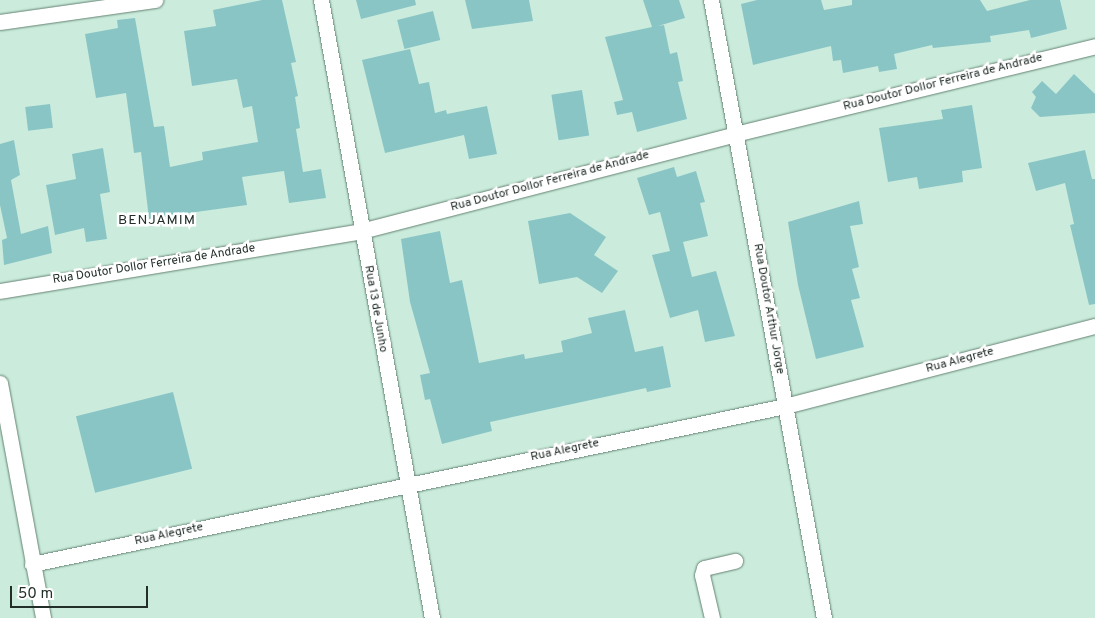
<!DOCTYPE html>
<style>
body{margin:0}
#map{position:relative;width:1095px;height:618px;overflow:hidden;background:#cbecdc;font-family:Overpass,sans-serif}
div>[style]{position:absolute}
.building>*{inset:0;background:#8ac5c6;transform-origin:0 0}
.roads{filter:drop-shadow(0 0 1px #648273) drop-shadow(0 0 1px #648273)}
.minor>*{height:15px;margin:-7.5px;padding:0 7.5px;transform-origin:7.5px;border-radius:7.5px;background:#fff}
span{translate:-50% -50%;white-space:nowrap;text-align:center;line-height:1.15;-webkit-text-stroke:5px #fff;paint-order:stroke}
.street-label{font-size:12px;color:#222e28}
.neighbourhood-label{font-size:14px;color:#222e28;letter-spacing:1px}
.scale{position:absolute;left:10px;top:586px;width:138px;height:22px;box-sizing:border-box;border:2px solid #222e28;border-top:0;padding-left:6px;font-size:15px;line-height:18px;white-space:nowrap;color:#222e28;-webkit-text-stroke:4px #fff;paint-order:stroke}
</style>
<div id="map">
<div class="building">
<div style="clip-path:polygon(262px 0,282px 0,296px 62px,291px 63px,298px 96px,295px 97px,300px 128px,296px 129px,303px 172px,321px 169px,326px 198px,289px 203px,284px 171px,242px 177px,247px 205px,174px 215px,175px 223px,150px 227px,141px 152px,134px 153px,126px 93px,96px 98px,85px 34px,118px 28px,117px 20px,135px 18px,154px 127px,164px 126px,170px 167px,203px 160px,202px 152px,258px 142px,252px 106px,243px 108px,237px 79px,192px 86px,184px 31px,216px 26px,213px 10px)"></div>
<div style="clip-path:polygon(356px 0,415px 0,416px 5px,361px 19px)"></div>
<div style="clip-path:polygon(465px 0,529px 0,533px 21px,472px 29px)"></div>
<div style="clip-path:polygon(643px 0,679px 0,685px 18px,658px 26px,664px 25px,670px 54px,677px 52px,683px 81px,678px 82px,687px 119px,637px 132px,632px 112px,617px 115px,614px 102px,623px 100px,605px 37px,652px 27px)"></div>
<div style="clip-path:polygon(757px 0,821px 0,824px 10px,852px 5px,852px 0,980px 0,987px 11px,1030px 0,1060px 0,1067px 29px,1031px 38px,1029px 30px,990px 36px,991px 42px,933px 48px,932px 45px,894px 54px,897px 69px,879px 72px,878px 66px,843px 73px,841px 60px,833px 61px,831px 46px,753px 65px,741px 4px)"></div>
<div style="left:433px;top:11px;width:30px;height:37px;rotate:76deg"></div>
<div style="clip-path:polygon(410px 49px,419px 84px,429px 82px,435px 113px,446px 110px,447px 114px,487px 106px,497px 154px,469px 159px,464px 135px,385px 153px,362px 60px)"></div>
<div style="clip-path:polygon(1074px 74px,1095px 94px,1095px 113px,1040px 117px,1031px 108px,1036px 97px,1032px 92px,1042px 81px,1056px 94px)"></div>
<div style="left:582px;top:90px;width:46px;height:31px;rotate:81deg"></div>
<div style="left:50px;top:104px;width:24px;height:25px;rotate:83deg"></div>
<div style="clip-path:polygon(972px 105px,982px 168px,962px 171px,963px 182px,919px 189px,917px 177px,888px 182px,879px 128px,943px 119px,941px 110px)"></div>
<div style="clip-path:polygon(14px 140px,20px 175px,11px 180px,21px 234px,48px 226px,52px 253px,4px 265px,2px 240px,7px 238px,0 205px,0 144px)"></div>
<div style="clip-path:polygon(103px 148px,110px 192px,100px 194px,107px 239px,86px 242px,84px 228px,55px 235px,46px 185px,76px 179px,72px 154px)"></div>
<div style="clip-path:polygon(1085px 150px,1092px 179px,1095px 179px,1095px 304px,1089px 305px,1070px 225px,1074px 224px,1065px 183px,1036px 191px,1028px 163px)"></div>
<div style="clip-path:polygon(674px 167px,677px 177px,696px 171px,705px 202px,700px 203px,708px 236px,683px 242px,692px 277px,716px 271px,735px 336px,705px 342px,698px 310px,670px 318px,652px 255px,670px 251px,660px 212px,649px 215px,637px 178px)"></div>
<div style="clip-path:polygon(859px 201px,863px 224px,850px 226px,859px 267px,852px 269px,860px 298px,851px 300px,864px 347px,816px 359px,798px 285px,788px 222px)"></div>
<div style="clip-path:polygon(570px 213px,606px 237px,594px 255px,618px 271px,602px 293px,577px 277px,539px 284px,528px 221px)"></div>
<div style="clip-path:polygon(440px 231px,450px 283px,462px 280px,479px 363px,524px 354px,525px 359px,563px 352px,561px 341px,592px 333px,588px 318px,625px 310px,635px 352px,663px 346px,671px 387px,647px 392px,646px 388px,490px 422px,492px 431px,442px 444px,430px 399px,425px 400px,420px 375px,430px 373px,410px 302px,401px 239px)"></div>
<div style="left:173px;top:392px;width:79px;height:100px;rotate:76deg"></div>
</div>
<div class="roads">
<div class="minor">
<div style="left:321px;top:0;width:628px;rotate:79.82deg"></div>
<div style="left:711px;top:0;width:628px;rotate:79.64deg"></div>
<div style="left:0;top:22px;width:157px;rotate:-8.1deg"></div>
<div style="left:0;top:291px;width:366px;rotate:-9.4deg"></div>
<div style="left:361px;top:231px;width:386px;rotate:-14.5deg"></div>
<div style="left:735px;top:134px;width:371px;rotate:-13.7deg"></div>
<div style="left:0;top:383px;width:239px;rotate:79.6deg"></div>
<div style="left:32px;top:564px;width:769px;rotate:-11.85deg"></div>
<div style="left:785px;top:406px;width:320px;rotate:-14.5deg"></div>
<div style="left:712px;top:618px;width:44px;rotate:-103.1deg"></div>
<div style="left:702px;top:575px;width:7px;rotate:-74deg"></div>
<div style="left:704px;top:568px;width:32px;rotate:-13deg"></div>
</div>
</div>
<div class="street-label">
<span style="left:943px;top:83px;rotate:-14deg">Rua Doutor Dollor Ferreira de Andrade</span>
<span style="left:550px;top:182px;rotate:-15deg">Rua Doutor Dollor Ferreira de Andrade</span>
<span style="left:154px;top:265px;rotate:-9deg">Rua Doutor Dollor Ferreira de Andrade</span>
<span style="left:375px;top:309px;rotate:80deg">Rua 13 de Junho</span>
<span style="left:768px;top:309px;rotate:80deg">Rua Doutor Arthur Jorge</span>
<span style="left:960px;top:361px;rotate:-15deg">Rua Alegrete</span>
<span style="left:565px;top:451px;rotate:-12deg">Rua Alegrete</span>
<span style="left:169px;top:535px;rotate:-12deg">Rua Alegrete</span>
</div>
<div class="neighbourhood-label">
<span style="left:157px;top:221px">BENJAMIM</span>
</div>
<div class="scale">50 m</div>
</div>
